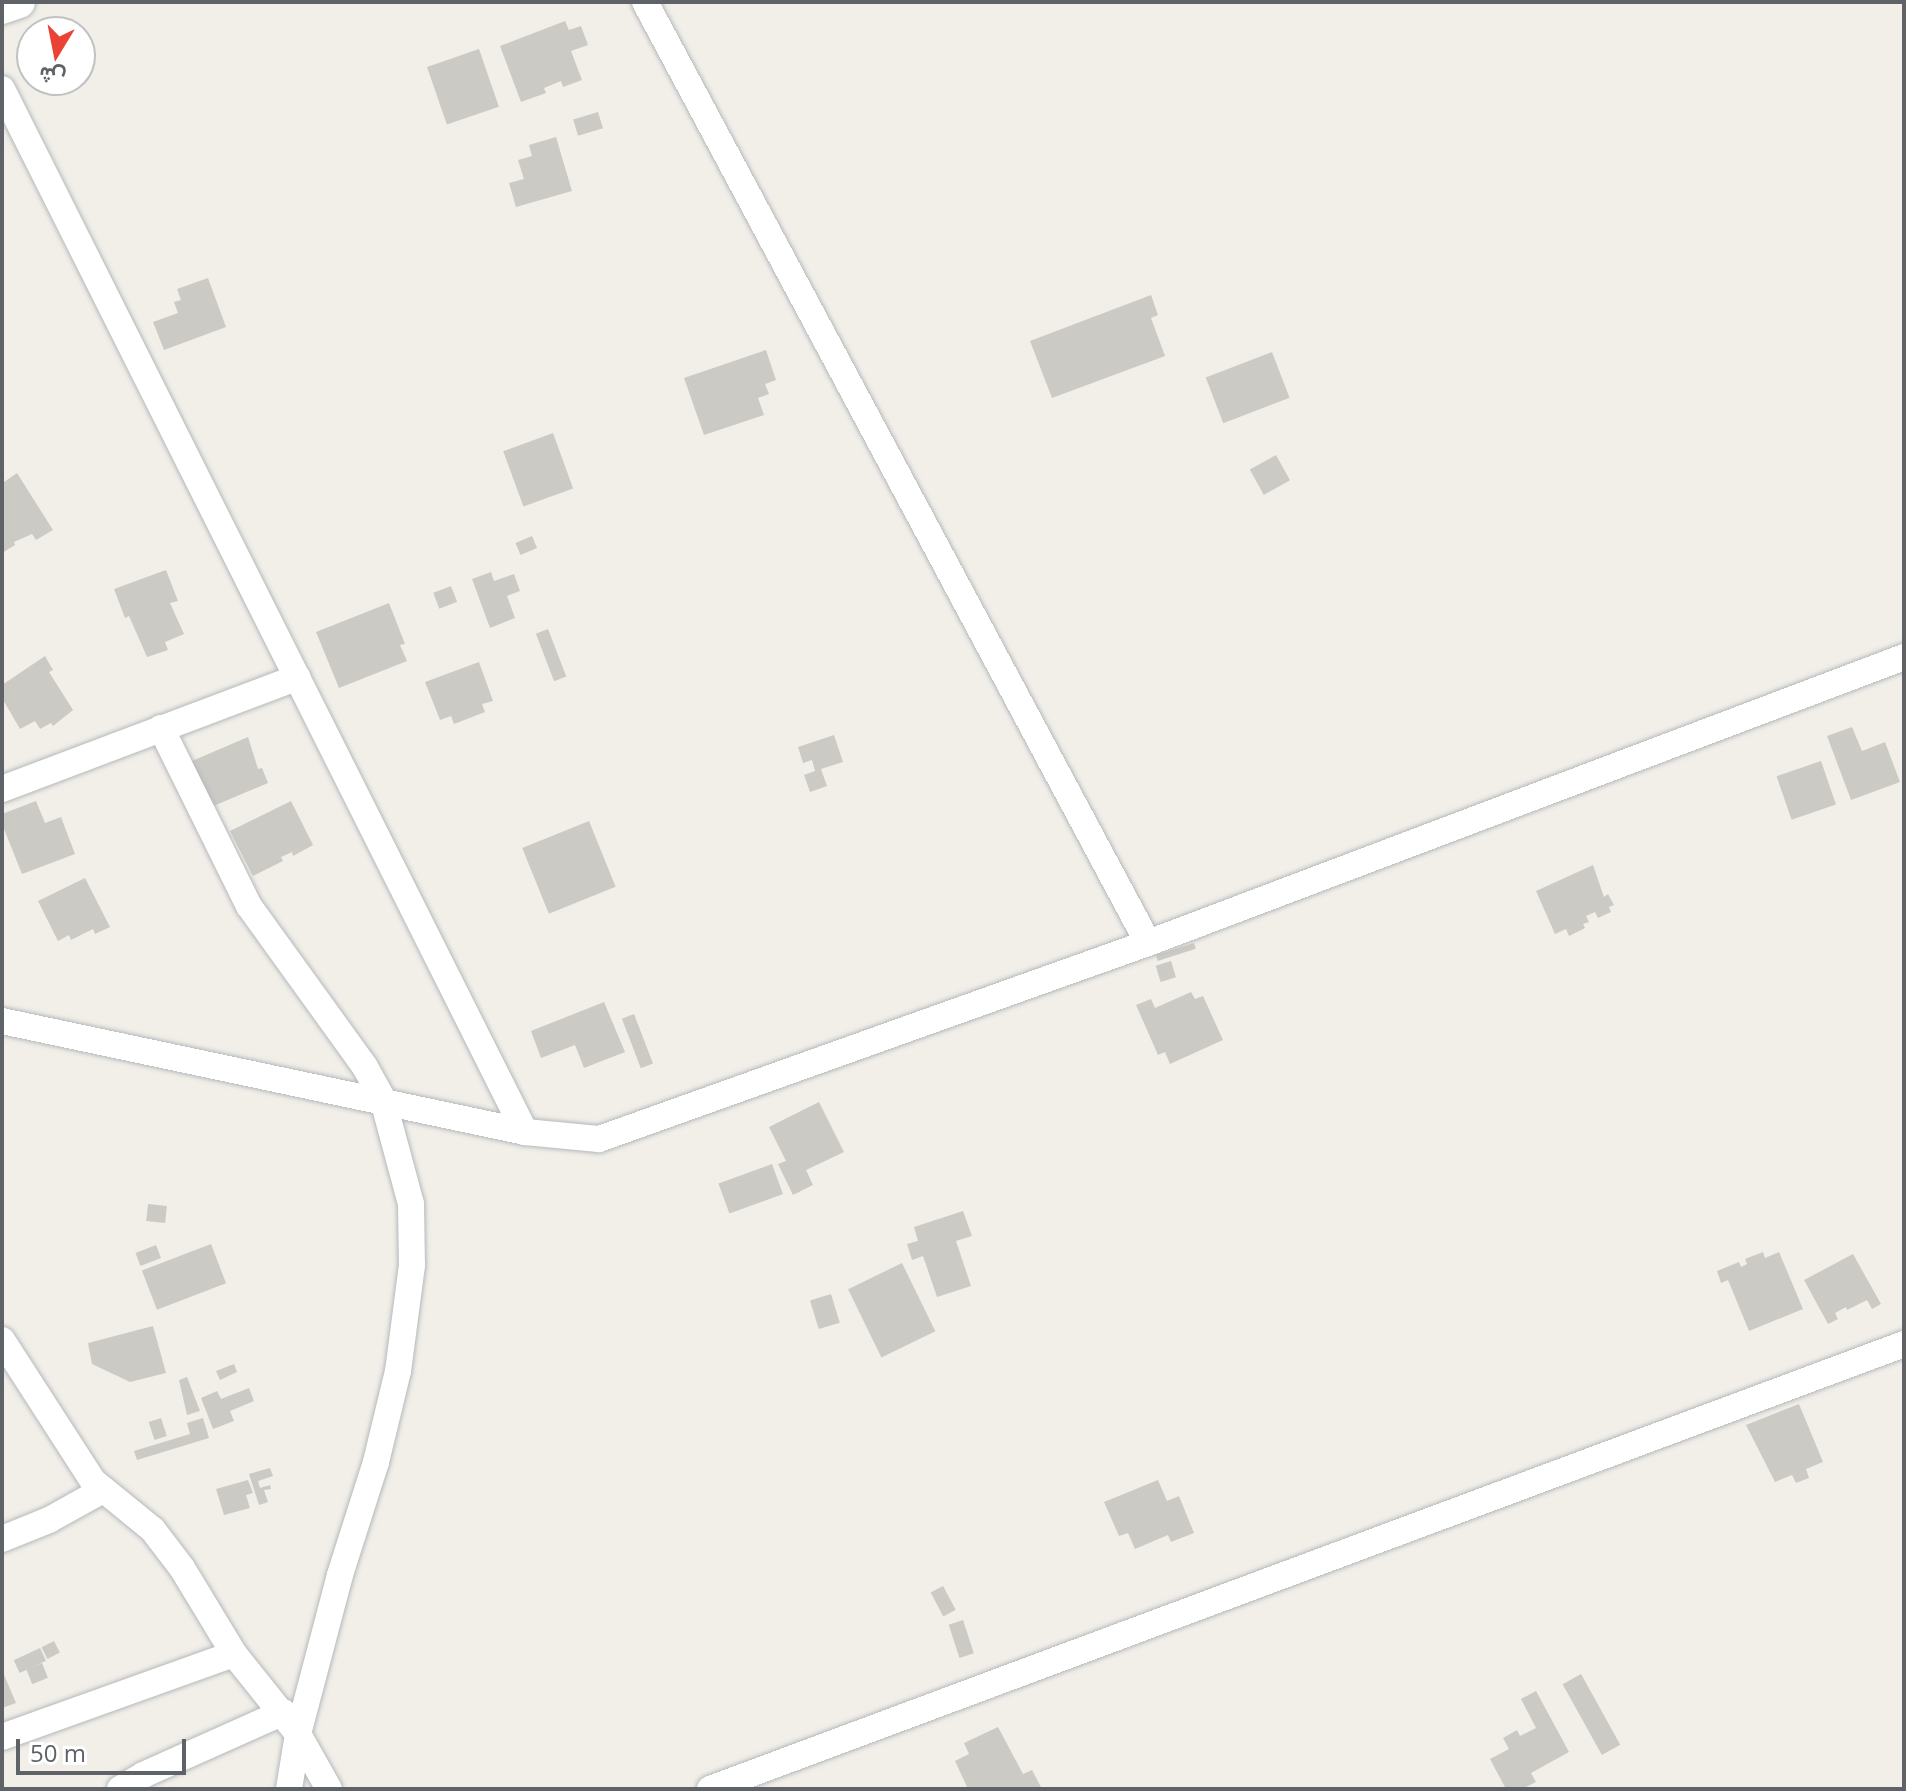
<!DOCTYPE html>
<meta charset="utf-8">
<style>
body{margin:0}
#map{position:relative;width:1906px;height:1791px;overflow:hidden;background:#f1efe8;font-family:"Open Sans",Vazirmatn,sans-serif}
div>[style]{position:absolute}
.building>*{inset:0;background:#cccac5;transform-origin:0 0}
.roads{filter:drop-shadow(0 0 2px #b5b8bc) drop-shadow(0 0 2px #b5b8bc)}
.minor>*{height:26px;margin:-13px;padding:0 13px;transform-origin:13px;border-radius:13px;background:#fff}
.tertiary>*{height:32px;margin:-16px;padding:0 16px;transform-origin:16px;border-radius:16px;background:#fff}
span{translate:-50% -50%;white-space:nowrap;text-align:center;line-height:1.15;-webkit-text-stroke:8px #fff;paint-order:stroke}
.frame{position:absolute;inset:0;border:4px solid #5f6368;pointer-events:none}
.north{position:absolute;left:16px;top:16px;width:80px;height:80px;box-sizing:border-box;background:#fff;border:2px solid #bfc1c3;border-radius:50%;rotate:190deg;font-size:22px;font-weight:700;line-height:32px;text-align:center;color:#5f6368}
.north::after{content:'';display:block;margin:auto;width:28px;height:36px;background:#ea4335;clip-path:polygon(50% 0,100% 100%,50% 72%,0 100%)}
.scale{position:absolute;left:16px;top:1739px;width:170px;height:36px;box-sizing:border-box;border:4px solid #5f6368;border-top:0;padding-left:10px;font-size:24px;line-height:28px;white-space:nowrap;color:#5f6368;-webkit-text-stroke:6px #fff;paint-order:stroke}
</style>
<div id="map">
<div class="building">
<div style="clip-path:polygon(565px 21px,569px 30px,581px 26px,588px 45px,571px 51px,582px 80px,563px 87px,561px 81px,544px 88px,546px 93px,521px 102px,500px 46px)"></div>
<div style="left:479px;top:49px;width:61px;height:55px;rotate:71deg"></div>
<div style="left:598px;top:112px;width:17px;height:26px;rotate:73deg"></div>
<div style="clip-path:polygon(556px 137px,572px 191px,516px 207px,509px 183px,524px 179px,518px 160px,532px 156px,529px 145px)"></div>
<div style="clip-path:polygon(208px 278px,226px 327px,164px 350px,153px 322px,178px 313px,174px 302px,181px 300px,177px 289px)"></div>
<div style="clip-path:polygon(1151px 295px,1158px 315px,1151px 318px,1165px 356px,1052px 398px,1030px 341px)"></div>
<div style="clip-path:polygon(766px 350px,776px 380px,765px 384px,769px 394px,758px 398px,764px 415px,704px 435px,684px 378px)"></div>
<div style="left:1272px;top:352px;width:49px;height:71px;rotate:69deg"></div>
<div style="left:553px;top:433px;width:59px;height:53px;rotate:70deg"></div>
<div style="left:1276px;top:455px;width:29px;height:30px;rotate:61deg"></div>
<div style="clip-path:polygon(17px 473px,53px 530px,36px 540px,32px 534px,14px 542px,15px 545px,2px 553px,2px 479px,4px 482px)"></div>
<div style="left:532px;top:536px;width:13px;height:18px;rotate:67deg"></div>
<div style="clip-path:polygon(166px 570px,178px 601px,170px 603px,184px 634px,165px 642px,168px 650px,147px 657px,129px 616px,125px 618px,114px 589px)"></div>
<div style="clip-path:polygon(491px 572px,494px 581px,514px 574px,520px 591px,507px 596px,515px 618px,490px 628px,472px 579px)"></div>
<div style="left:451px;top:586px;width:17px;height:19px;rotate:69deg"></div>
<div style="clip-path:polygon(389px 603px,405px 644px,400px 645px,407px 661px,339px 688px,316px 632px)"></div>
<div style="left:548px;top:629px;width:51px;height:13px;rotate:69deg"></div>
<div style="clip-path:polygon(45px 656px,53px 670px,49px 672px,73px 710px,53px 726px,51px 723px,40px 729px,35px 721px,20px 729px,2px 698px,2px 685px)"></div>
<div style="clip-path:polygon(479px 662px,493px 701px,482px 704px,485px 712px,454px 724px,451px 716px,440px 720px,425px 682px)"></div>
<div style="clip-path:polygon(1852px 727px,1862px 751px,1885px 742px,1900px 782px,1851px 800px,1827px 736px)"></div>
<div style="clip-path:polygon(834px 735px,843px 762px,821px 769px,827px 786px,810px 792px,804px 775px,815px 771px,812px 760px,803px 763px,798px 747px)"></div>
<div style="clip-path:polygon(248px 737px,258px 769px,262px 768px,268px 783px,211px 807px,192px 761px)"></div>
<div style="left:1821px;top:761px;width:46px;height:47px;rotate:71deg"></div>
<div style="clip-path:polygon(36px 801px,45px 823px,61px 817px,75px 854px,22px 874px,2px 824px,2px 814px)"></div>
<div style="clip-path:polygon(291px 801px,313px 845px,293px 856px,292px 852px,281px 857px,283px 861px,253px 876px,230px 831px)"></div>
<div style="left:589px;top:821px;width:71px;height:72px;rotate:68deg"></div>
<div style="clip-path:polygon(1593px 865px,1604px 897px,1608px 894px,1614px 905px,1609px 907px,1611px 912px,1598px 918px,1595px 912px,1586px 916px,1589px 922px,1583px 924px,1585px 928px,1569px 936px,1566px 929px,1555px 934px,1536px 891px)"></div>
<div style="clip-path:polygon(85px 878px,110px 927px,95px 934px,93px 929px,71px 940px,69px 935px,58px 941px,38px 901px)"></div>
<div style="left:1194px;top:943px;width:6px;height:40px;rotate:72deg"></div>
<div style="left:1171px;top:961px;width:17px;height:16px;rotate:73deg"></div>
<div style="clip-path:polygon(1191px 992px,1195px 999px,1203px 996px,1223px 1040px,1170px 1064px,1165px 1052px,1158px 1055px,1136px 1005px,1151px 999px,1155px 1008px)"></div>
<div style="clip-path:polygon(604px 1002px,625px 1052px,584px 1068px,575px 1045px,541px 1058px,531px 1031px)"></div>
<div style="left:634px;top:1014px;width:53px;height:13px;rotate:69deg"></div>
<div style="clip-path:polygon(819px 1102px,844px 1152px,806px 1170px,813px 1185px,793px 1195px,778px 1164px,786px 1161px,769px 1127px)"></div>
<div style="left:772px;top:1164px;width:32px;height:57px;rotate:70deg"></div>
<div style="left:148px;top:1204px;width:19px;height:17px;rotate:6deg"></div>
<div style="clip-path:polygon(963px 1211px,972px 1236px,956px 1241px,971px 1286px,937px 1297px,923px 1256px,912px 1260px,907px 1244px,918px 1241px,914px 1227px)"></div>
<div style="left:211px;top:1244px;width:42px;height:74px;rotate:69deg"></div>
<div style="left:156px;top:1245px;width:14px;height:22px;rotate:69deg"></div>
<div style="clip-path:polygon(1763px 1252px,1765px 1258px,1779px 1252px,1803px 1309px,1749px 1331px,1728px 1280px,1721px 1283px,1717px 1271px,1739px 1262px,1741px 1267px,1747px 1264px,1745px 1259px)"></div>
<div style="clip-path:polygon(1853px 1254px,1881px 1304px,1872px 1309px,1867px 1300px,1847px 1310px,1846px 1307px,1835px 1313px,1838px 1319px,1828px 1324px,1804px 1280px)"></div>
<div style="left:902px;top:1263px;width:76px;height:60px;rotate:64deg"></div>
<div style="left:831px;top:1294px;width:30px;height:22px;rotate:73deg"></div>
<div style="clip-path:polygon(153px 1326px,166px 1373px,130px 1382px,92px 1364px,88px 1343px)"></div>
<div style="clip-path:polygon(234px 1364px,237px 1372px,220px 1380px,216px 1371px)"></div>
<div style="clip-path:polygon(187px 1377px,200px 1411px,187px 1415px,179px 1380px)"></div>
<div style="clip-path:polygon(249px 1388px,254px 1401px,230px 1411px,234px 1421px,213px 1429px,201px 1398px,217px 1391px,221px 1399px)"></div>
<div style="clip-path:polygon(1799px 1404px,1823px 1462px,1806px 1469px,1809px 1478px,1796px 1483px,1792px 1475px,1775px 1482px,1746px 1425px)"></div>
<div style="left:161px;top:1418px;width:19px;height:13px;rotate:72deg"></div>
<div style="clip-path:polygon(203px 1418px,209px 1438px,137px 1460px,134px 1451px,190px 1434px,187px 1423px)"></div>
<div style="clip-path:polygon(270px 1468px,273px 1476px,258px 1481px,260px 1488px,270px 1485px,271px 1489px,264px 1490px,268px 1502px,259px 1505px,249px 1474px)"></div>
<div style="clip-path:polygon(248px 1480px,253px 1493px,246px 1495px,250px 1508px,224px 1515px,216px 1489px)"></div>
<div style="clip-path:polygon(1158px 1480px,1167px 1501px,1179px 1496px,1194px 1533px,1171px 1542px,1168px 1535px,1135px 1549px,1128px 1533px,1119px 1536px,1104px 1502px)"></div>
<div style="left:943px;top:1586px;width:27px;height:14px;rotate:62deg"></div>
<div style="left:963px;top:1620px;width:35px;height:15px;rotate:72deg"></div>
<div style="left:54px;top:1641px;width:13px;height:14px;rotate:63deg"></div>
<div style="left:40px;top:1648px;width:14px;height:29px;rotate:65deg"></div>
<div style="left:42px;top:1663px;width:16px;height:17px;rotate:68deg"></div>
<div style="clip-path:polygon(2px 1670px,16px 1703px,2px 1708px)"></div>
<div style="left:1581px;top:1674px;width:81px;height:21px;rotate:61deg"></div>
<div style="clip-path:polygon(1536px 1691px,1569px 1752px,1531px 1773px,1536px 1782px,1522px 1789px,1506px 1789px,1490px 1759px,1509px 1749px,1503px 1738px,1517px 1730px,1520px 1736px,1536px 1728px,1521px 1699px)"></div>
<div style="clip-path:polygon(998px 1727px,1023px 1774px,1032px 1770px,1042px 1789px,968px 1789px,955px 1761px,969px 1754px,964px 1743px)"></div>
</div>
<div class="roads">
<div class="minor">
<div style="left:645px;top:2px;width:1067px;rotate:61.87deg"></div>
<div style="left:2px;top:89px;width:1167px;rotate:63.37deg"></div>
<div style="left:161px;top:728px;width:199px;rotate:63.7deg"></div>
<div style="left:249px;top:906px;width:198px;rotate:54.2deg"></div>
<div style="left:365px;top:1067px;width:38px;rotate:61deg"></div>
<div style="left:383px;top:1100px;width:108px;rotate:74.9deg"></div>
<div style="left:411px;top:1204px;width:61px;rotate:89.1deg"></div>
<div style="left:412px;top:1265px;width:107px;rotate:97.5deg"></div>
<div style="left:398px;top:1371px;width:94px;rotate:103.6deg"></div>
<div style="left:376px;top:1462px;width:119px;rotate:107.7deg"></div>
<div style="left:340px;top:1575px;width:164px;rotate:104.8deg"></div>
<div style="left:2px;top:789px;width:316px;rotate:-20.7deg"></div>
<div style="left:2px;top:1021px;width:535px;rotate:11.98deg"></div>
<div style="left:525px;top:1132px;width:74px;rotate:5.4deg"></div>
<div style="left:599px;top:1139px;width:583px;rotate:-19.65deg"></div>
<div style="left:1148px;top:943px;width:808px;rotate:-20.72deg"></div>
<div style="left:2px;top:1340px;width:168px;rotate:57.2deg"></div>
<div style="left:93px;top:1481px;width:77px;rotate:39.2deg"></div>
<div style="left:153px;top:1530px;width:48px;rotate:52.7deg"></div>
<div style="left:182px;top:1568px;width:100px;rotate:58.8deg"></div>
<div style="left:234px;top:1654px;width:102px;rotate:51.3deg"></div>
<div style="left:2px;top:1539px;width:51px;rotate:-22deg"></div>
<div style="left:49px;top:1520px;width:62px;rotate:-29.1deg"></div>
<div style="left:2px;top:1737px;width:246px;rotate:-19.7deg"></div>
<div style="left:120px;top:1789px;width:27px;rotate:-31deg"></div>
<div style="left:143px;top:1775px;width:154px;rotate:-24.1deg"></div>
<div style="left:289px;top:1789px;width:56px;rotate:-80.7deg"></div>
<div style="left:298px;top:1734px;width:63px;rotate:60.6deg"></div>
<div style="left:710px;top:1789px;width:1274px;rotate:-20.44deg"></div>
</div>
<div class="tertiary">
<div style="left:2px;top:8px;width:18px;rotate:-19deg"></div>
</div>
</div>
<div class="frame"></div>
<div class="north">ش</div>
<div class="scale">50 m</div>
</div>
